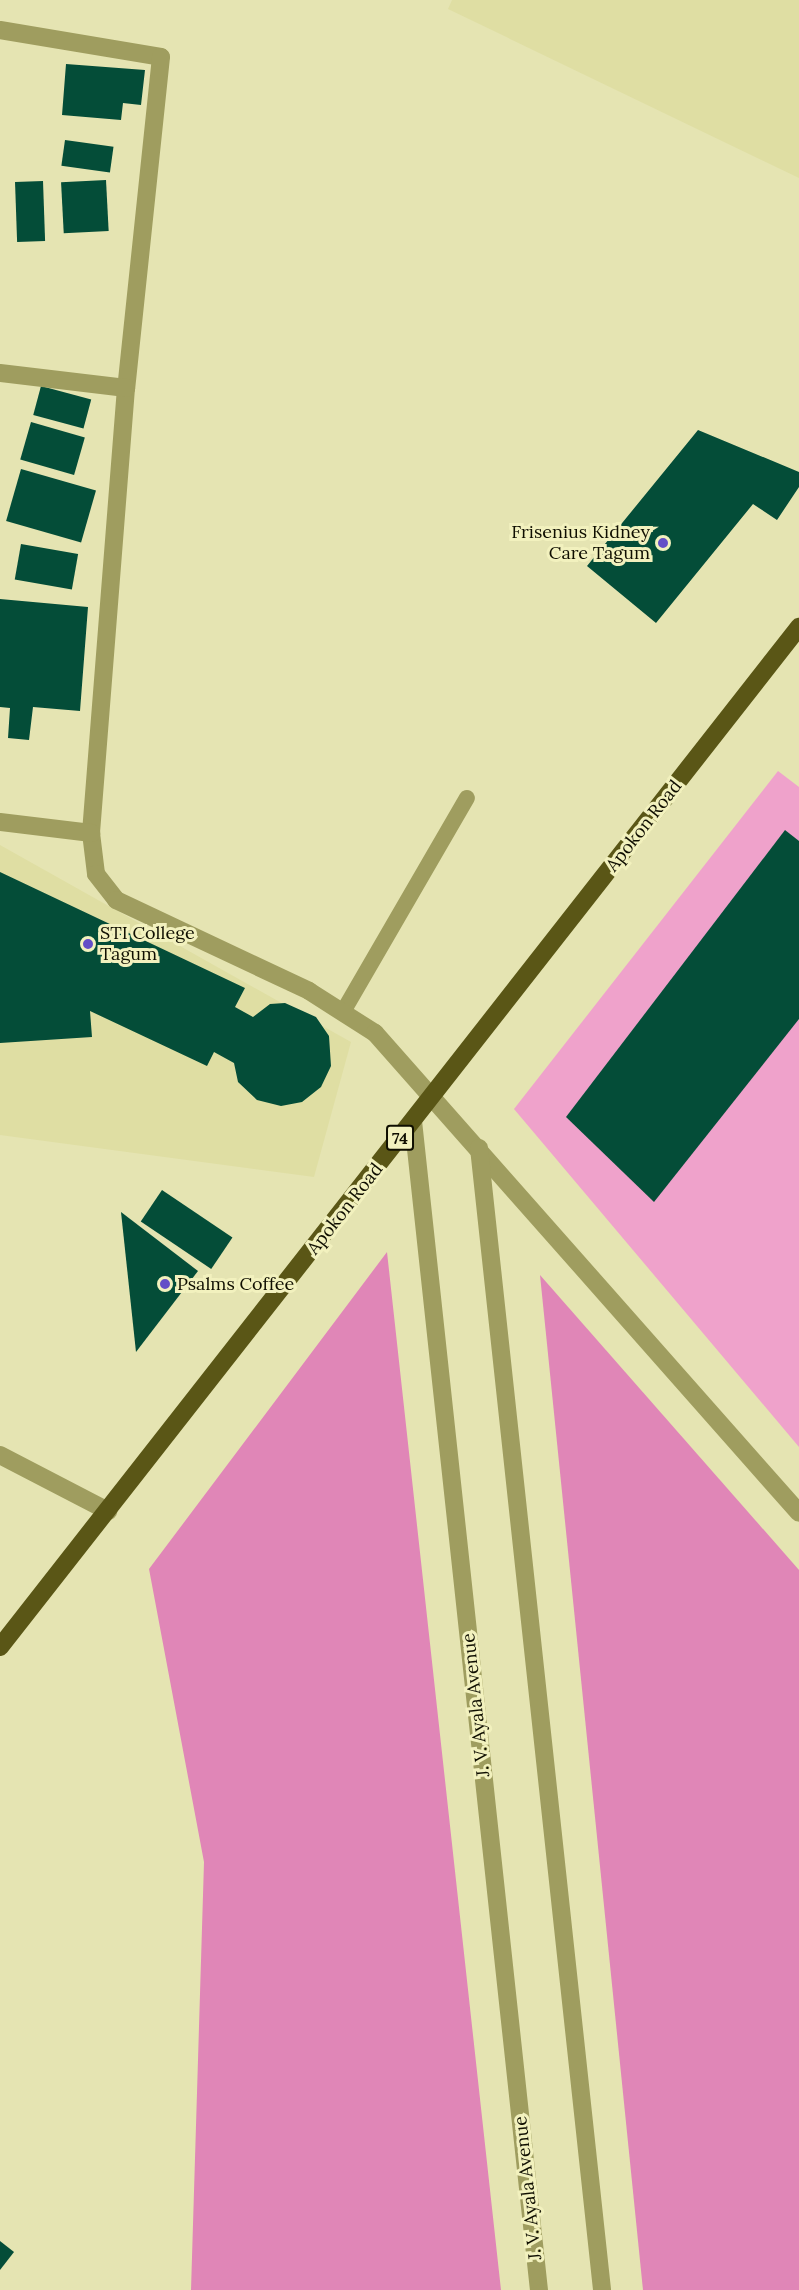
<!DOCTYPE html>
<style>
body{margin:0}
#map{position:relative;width:799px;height:2290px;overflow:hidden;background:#e5e4b2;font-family:Lora,serif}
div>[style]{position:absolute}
.built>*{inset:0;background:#dfdea3}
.green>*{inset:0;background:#efa2cb}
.forest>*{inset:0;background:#e086b7}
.building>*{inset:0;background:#044d38;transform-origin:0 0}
.service>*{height:16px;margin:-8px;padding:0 8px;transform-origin:8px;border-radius:8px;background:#9f9d5f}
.minor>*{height:18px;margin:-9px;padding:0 9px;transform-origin:9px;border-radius:9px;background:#9f9d5f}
.trunk>*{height:18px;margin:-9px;padding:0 9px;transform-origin:9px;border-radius:9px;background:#5a5616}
.dots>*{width:16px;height:16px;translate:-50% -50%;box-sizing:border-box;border:3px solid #f2f1be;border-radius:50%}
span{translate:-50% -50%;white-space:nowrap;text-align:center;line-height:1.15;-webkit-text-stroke:6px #f2f1be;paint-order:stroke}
.shield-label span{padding:2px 4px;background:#f2f1be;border:2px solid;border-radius:4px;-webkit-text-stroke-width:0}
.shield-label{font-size:16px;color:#0f0e00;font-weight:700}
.poi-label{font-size:18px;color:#0f0e00}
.right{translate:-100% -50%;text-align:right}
.left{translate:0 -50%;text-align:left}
.street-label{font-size:18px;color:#0f0e00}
</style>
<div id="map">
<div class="built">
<div style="clip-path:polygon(452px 0,799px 0,799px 178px,448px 9px)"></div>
<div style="clip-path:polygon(0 845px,351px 1042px,314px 1177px,0 1135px)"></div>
</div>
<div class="green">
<div style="clip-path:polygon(778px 771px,799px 787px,799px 1447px,514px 1109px)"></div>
</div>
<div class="forest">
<div style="clip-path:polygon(387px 1252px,501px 2290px,191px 2290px,204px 1862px,149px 1569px)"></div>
<div style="clip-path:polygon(540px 1275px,799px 1570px,799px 2290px,643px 2290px)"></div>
</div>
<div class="building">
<div style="clip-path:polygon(66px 64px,145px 70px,141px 105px,123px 103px,121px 120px,62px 115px)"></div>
<div style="left:65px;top:140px;width:49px;height:26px;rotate:8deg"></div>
<div style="left:106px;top:180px;width:51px;height:45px;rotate:87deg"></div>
<div style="left:43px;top:181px;width:60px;height:28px;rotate:88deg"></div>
<div style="left:41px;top:386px;width:52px;height:30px;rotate:15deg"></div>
<div style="left:31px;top:422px;width:56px;height:39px;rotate:16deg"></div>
<div style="clip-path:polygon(698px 430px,799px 472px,799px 487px,777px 520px,753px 504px,656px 623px,587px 566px)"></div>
<div style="left:21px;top:469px;width:78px;height:54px;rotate:16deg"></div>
<div style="left:21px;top:544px;width:58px;height:36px;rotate:10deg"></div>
<div style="clip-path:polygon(0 599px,88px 607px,80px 711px,33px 707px,29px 740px,8px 738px,10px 708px,0 707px)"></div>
<div style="clip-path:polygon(785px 830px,799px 841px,799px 1019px,654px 1202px,566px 1117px)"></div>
<div style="clip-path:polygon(0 872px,245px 988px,235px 1007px,253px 1017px,270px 1004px,285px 1003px,316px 1017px,329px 1036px,331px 1066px,321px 1087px,302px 1102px,281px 1106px,257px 1100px,238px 1082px,234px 1063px,214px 1052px,207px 1066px,90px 1011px,92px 1037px,0 1043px)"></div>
<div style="left:162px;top:1190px;width:85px;height:38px;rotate:34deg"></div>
<div style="clip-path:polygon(121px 1212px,198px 1271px,136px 1352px)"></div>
<div style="clip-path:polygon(0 2241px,14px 2252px,0 2270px)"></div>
</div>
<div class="service">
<div style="left:344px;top:1010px;width:245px;rotate:-59.9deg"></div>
</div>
<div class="minor">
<div style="left:0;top:30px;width:163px;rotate:9.5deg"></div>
<div style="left:161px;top:57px;width:333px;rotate:96deg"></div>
<div style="left:126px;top:388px;width:446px;rotate:94.5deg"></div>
<div style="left:91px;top:833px;width:41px;rotate:83deg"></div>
<div style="left:96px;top:874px;width:33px;rotate:52deg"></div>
<div style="left:116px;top:900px;width:213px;rotate:25.2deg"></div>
<div style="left:309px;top:991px;width:78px;rotate:32.5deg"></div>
<div style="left:375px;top:1033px;width:640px;rotate:48.54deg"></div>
<div style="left:0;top:373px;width:127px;rotate:6.8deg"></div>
<div style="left:0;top:822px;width:92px;rotate:6.9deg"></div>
<div style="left:413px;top:1121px;width:1176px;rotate:83.85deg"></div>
<div style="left:479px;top:1148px;width:1149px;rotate:83.85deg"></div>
<div style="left:0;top:1455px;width:122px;rotate:27.4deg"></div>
</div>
<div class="trunk">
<div style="left:0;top:1647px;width:1296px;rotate:-51.93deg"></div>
</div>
<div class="dots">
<div style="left:663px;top:543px;background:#644ec7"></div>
<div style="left:88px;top:944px;background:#644ec7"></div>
<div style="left:165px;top:1284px;background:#644ec7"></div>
</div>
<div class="shield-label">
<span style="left:400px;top:1138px">74</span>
</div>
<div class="poi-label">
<span class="right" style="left:650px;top:543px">Frisenius Kidney<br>Care Tagum</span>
<span class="left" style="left:100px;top:944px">STI College<br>Tagum</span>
<span class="left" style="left:177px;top:1284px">Psalms Coffee</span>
</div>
<div class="street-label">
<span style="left:644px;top:826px;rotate:-52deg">Apokon Road</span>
<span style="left:345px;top:1209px;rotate:-52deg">Apokon Road</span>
<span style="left:476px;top:1705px;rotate:-96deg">J. V. Ayala Avenue</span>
<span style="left:528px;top:2188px;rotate:-96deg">J. V. Ayala Avenue</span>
</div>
</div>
